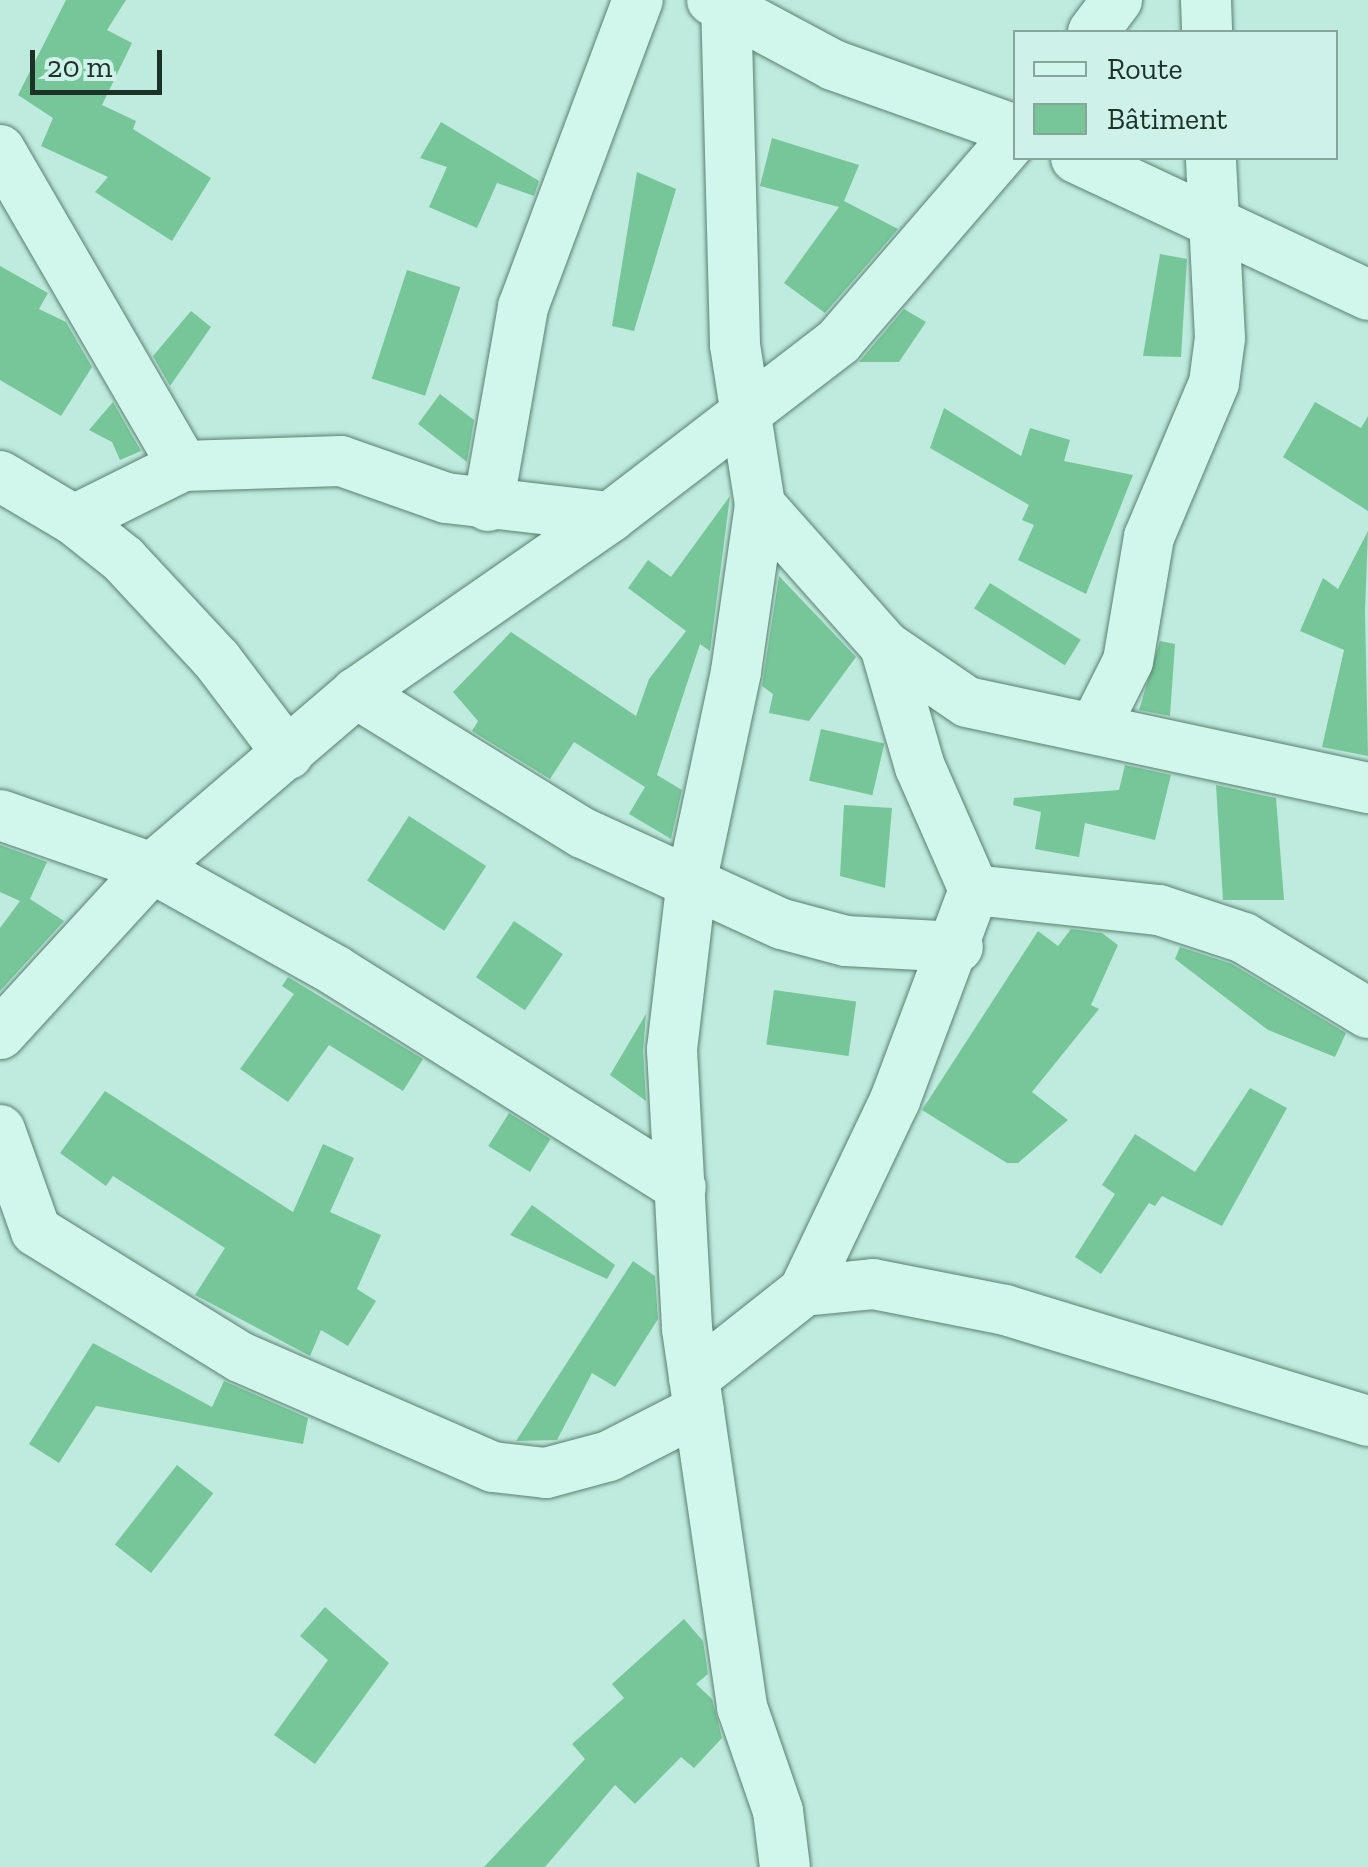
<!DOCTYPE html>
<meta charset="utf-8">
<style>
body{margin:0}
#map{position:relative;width:1368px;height:1867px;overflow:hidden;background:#bfeade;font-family:"Zilla Slab",serif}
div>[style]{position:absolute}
.building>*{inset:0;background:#77c69a;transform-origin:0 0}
.roads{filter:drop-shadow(0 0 2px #59816f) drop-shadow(0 0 2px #59816f)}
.street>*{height:50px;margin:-25px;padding:0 25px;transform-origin:25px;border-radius:25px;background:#d1f6ec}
span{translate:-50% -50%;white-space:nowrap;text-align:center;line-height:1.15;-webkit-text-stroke:10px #cef2e9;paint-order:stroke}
.legend{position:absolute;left:1013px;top:30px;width:325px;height:130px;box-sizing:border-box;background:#cef2e9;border:2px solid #87a59b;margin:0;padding:12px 18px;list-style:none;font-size:30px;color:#1c3227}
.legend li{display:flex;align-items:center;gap:20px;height:50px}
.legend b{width:50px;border:2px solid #87a59b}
.scale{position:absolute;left:30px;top:50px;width:132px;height:45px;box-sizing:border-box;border:5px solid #1c3227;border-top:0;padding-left:12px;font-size:30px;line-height:35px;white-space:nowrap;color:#1c3227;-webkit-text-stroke:8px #cef2e9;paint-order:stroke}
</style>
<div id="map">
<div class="building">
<div style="clip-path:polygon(66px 0,126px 0,107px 30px,132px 43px,102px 105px,136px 121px,133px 129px,211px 178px,172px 241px,95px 192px,108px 177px,41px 146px,53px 118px,18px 95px)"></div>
<div style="clip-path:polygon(441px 122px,539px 181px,534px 196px,497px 183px,477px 228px,429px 207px,447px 167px,420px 158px)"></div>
<div style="clip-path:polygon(772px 138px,859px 165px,844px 201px,898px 229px,825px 313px,784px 283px,839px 207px,760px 186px)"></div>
<div style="clip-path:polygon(637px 172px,676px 189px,634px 331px,612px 326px)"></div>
<div style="clip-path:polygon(1160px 254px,1187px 259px,1181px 357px,1143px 356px)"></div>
<div style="clip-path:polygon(0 266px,48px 293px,39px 309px,66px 322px,92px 367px,61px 416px,0 380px)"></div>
<div style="left:407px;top:270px;width:56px;height:114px;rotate:18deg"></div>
<div style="clip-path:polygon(904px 309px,926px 322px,899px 362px,859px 362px)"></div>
<div style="clip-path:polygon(191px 311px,211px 327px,170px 386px,153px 356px)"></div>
<div style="clip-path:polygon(440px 394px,474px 420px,467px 462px,418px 424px)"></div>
<div style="clip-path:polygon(113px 402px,141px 451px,120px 460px,112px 442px,89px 430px)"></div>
<div style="clip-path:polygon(1315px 402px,1361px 428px,1368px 416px,1368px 511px,1283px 457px)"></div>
<div style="clip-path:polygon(944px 408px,1021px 456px,1030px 428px,1070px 440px,1064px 461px,1133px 475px,1086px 594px,1018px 560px,1034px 525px,1022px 520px,1029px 505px,930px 448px)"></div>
<div style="clip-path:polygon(730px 496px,710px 651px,700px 644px,657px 775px,682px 790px,671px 839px,629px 814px,645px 787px,574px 742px,550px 779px,472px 731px,478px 721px,453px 692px,511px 632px,636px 716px,649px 679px,686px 631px,628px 588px,648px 560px,671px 577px)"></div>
<div style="clip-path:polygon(1368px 531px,1365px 611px,1368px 756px,1322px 747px,1344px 650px,1300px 631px,1323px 578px,1338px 589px)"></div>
<div style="clip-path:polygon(779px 576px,856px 657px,809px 721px,769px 713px,773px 694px,762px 686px)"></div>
<div style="left:990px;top:583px;width:107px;height:30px;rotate:32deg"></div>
<div style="clip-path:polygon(1160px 641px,1175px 644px,1170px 716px,1139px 710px)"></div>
<div style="left:821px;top:729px;width:65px;height:53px;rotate:13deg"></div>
<div style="clip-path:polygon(1125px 765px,1171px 775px,1155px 840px,1085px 823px,1079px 857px,1035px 849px,1041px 812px,1013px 805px,1014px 798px,1119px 790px)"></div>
<div style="clip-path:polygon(1216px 785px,1276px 798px,1284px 900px,1223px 900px)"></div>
<div style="clip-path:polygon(844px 805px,892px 808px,885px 888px,840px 876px)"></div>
<div style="left:409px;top:816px;width:92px;height:77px;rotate:33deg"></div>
<div style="clip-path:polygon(0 845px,47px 862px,30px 899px,64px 921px,0 991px,0 928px,20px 901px,0 892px)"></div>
<div style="left:514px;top:921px;width:59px;height:68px;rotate:34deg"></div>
<div style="clip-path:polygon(1071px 929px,1102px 933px,1118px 945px,1091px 1005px,1099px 1009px,1032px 1092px,1068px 1120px,1018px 1163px,1007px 1163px,922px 1110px,1038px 931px,1058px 946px)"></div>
<div style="clip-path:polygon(1180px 947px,1232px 964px,1346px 1033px,1335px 1057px,1268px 1030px,1175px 959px)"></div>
<div style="clip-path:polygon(288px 977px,423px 1059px,403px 1091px,329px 1045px,288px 1102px,240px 1069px,294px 994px,282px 986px)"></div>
<div style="left:774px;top:990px;width:83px;height:55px;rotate:8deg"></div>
<div style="clip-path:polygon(646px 1014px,643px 1051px,646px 1101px,610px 1075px)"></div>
<div style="clip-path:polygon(1250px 1088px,1287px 1108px,1222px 1226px,1162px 1196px,1155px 1206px,1149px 1203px,1101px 1274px,1075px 1257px,1115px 1194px,1102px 1185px,1135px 1134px,1195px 1172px)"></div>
<div style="clip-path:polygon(105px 1091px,293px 1212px,323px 1144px,354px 1158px,330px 1212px,381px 1235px,357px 1289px,376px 1301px,348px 1346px,321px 1330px,310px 1356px,195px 1295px,225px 1248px,113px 1176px,106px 1186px,60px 1153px)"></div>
<div style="left:509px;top:1113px;width:49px;height:39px;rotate:32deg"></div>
<div style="clip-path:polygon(532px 1205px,615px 1265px,607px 1279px,510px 1235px)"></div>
<div style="clip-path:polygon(633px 1261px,655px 1276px,658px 1319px,615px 1387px,592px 1373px,557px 1440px,516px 1441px)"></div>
<div style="clip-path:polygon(93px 1343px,212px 1407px,224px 1381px,308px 1418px,303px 1444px,96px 1406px,59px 1463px,29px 1444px)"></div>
<div style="left:177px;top:1465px;width:46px;height:101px;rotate:38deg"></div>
<div style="clip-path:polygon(325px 1607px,389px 1663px,315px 1764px,274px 1735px,328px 1660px,300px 1636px)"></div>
<div style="clip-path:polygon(684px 1619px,703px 1641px,708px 1674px,696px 1684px,712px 1699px,722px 1738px,694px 1768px,681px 1757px,635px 1804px,615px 1785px,545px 1867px,484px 1867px,585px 1759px,572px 1744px,624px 1698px,612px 1684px)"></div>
</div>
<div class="roads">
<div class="street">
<div style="left:712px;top:0;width:137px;rotate:28.2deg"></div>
<div style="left:833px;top:65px;width:194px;rotate:19.6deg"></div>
<div style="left:726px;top:0;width:345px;rotate:88.5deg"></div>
<div style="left:735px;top:345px;width:162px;rotate:81.1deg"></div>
<div style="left:760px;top:505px;width:169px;rotate:98.2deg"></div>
<div style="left:736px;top:672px;width:212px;rotate:102deg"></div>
<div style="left:692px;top:879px;width:172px;rotate:96.7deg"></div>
<div style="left:672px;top:1050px;width:279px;rotate:86.9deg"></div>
<div style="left:687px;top:1329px;width:382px;rotate:81.7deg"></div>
<div style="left:742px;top:1707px;width:110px;rotate:70.9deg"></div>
<div style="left:778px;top:1811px;width:56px;rotate:82.9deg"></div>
<div style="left:1206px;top:0;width:32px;rotate:88deg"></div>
<div style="left:1093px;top:32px;width:40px;rotate:-53deg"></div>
<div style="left:0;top:150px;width:365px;rotate:59.9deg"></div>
<div style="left:1076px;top:158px;width:323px;rotate:25.1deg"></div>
<div style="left:0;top:476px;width:86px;rotate:30.7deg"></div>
<div style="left:74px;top:520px;width:122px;rotate:-26.4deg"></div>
<div style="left:183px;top:466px;width:158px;rotate:-1.8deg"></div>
<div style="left:341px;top:461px;width:111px;rotate:19.4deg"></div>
<div style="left:446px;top:498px;width:165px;rotate:6.6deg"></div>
<div style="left:760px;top:505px;width:188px;rotate:48.4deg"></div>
<div style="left:885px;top:646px;width:99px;rotate:34.3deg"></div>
<div style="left:967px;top:702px;width:410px;rotate:12.1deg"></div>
<div style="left:488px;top:506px;width:202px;rotate:-80deg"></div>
<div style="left:523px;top:307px;width:328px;rotate:-69.5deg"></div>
<div style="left:74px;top:520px;width:63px;rotate:38.5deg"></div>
<div style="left:123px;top:559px;width:138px;rotate:47.1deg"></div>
<div style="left:217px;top:660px;width:118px;rotate:52.9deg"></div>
<div style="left:885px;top:646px;width:126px;rotate:73.9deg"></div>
<div style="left:920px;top:767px;width:134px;rotate:66.3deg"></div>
<div style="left:356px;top:693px;width:267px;rotate:31.7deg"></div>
<div style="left:583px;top:833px;width:219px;rotate:24.6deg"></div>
<div style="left:782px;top:924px;width:66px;rotate:14.9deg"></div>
<div style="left:846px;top:941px;width:112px;rotate:3.1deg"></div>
<div style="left:1095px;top:727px;width:74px;rotate:-63.4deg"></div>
<div style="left:1128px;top:661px;width:126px;rotate:-80.4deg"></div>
<div style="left:1149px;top:537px;width:167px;rotate:-67.1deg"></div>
<div style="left:1214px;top:383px;width:45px;rotate:-82.4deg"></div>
<div style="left:1220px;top:338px;width:180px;rotate:-92.9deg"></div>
<div style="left:0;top:815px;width:161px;rotate:19.2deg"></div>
<div style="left:152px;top:868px;width:211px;rotate:29.2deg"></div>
<div style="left:336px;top:971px;width:407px;rotate:32.1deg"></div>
<div style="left:0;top:1034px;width:225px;rotate:-47.5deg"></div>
<div style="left:152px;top:868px;width:269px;rotate:-40.6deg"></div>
<div style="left:356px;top:693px;width:309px;rotate:-34.7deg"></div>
<div style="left:610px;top:517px;width:289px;rotate:-37.5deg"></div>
<div style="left:839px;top:341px;width:271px;rotate:-49.2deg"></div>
<div style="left:0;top:1130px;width:107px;rotate:70.4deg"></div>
<div style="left:36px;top:1231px;width:240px;rotate:31.7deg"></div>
<div style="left:240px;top:1357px;width:276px;rotate:23.5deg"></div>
<div style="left:493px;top:1467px;width:53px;rotate:6.5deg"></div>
<div style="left:546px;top:1473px;width:65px;rotate:-15.1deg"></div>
<div style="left:609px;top:1456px;width:101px;rotate:-27.1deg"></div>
<div style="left:804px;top:1291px;width:69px;rotate:-5.8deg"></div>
<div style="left:873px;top:1284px;width:135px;rotate:11.1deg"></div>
<div style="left:1005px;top:1310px;width:380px;rotate:17deg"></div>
<div style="left:694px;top:1378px;width:140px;rotate:-38.3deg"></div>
<div style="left:804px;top:1291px;width:212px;rotate:-64.5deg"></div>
<div style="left:895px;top:1100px;width:224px;rotate:-69.4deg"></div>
<div style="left:974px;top:890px;width:186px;rotate:6.2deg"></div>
<div style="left:1159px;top:910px;width:89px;rotate:18.2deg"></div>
<div style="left:1244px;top:938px;width:145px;rotate:31.2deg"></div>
</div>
</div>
<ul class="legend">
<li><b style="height:12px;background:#d1f6ec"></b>Route</li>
<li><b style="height:28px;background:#77c69a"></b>Bâtiment</li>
</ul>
<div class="scale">20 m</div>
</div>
